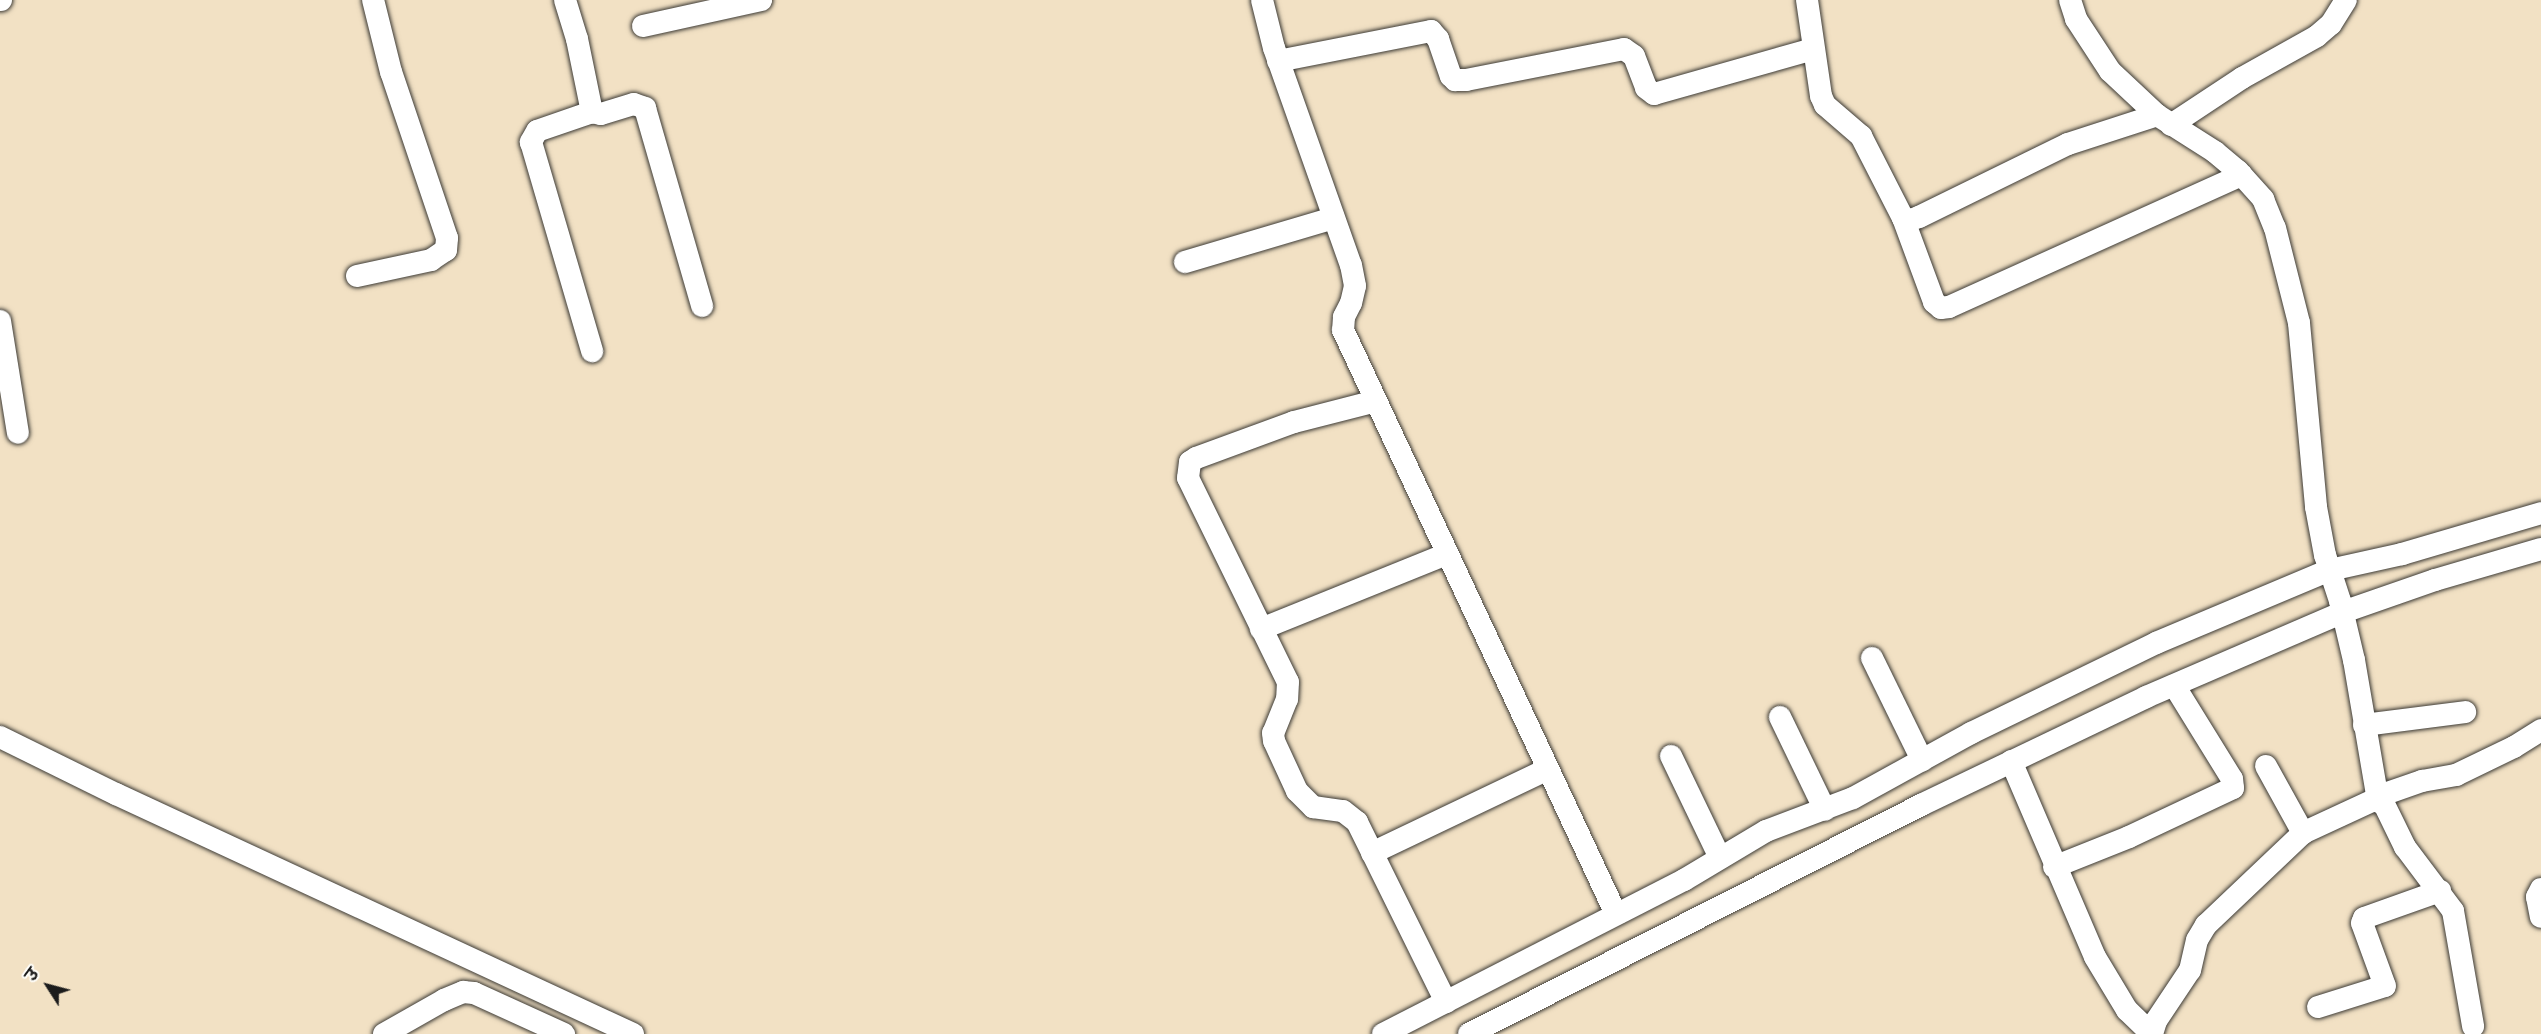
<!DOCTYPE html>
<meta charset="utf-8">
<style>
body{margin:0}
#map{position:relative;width:2541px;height:1034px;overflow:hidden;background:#f2e1c4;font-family:Mynerve,"Playpen Sans Deva",sans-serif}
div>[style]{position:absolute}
.roads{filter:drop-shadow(0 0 2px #3c3a35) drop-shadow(0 0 2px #3c3a35)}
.minor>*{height:22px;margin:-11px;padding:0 11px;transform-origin:11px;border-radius:11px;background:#fff}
span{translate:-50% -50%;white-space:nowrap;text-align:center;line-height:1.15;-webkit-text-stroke:6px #fdfcf7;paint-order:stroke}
.north{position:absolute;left:18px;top:956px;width:60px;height:60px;-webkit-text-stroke:4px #fdfcf7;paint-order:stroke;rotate:306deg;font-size:16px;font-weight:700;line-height:24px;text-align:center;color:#1c1c1c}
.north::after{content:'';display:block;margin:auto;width:21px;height:27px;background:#1c1c1c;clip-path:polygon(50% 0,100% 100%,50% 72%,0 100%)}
</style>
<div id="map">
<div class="roads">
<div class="minor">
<div style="left:0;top:0;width:1px"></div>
<div style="left:565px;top:0;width:41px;rotate:72.9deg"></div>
<div style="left:577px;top:39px;width:75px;rotate:78.4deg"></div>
<div style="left:592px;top:112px;width:9px;rotate:13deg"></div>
<div style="left:601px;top:114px;width:34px;rotate:-17deg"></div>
<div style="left:634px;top:104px;width:12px;rotate:20deg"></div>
<div style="left:645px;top:108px;width:206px;rotate:73.9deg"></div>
<div style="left:1262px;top:0;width:49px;rotate:76deg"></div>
<div style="left:1274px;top:48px;width:230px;rotate:70.5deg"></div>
<div style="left:1351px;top:265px;width:21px;rotate:79deg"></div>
<div style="left:1355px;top:286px;width:17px;rotate:103deg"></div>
<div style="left:1351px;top:303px;width:16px;rotate:117deg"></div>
<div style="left:1344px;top:317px;width:13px;rotate:94deg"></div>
<div style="left:1343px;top:330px;width:645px;rotate:64.95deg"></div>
<div style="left:1807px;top:0;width:97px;rotate:81.7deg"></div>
<div style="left:1821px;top:96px;width:10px;rotate:66deg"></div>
<div style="left:1825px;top:105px;width:48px;rotate:40.7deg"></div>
<div style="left:1861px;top:136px;width:92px;rotate:62.9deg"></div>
<div style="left:1903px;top:218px;width:8px;rotate:14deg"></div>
<div style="left:1911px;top:220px;width:9px;rotate:-21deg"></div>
<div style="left:1919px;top:217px;width:166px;rotate:-26.1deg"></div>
<div style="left:2068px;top:144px;width:94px;rotate:-18deg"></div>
<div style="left:2070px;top:0;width:20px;rotate:72deg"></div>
<div style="left:2076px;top:19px;width:62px;rotate:56.8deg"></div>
<div style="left:2110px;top:71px;width:64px;rotate:43.1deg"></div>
<div style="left:2157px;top:115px;width:69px;rotate:32.5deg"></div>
<div style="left:2215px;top:152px;width:30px;rotate:40deg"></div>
<div style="left:2238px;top:171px;width:38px;rotate:48deg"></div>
<div style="left:2263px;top:199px;width:31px;rotate:68deg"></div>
<div style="left:2275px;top:228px;width:98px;rotate:75.8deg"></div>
<div style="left:2299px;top:323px;width:185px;rotate:84.7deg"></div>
<div style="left:2316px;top:507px;width:49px;rotate:79.4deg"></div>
<div style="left:2325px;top:555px;width:48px;rotate:71.9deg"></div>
<div style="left:2340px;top:601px;width:61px;rotate:76.7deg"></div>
<div style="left:2354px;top:660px;width:136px;rotate:80.3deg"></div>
<div style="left:2377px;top:794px;width:7px;rotate:117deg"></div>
<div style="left:2374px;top:800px;width:78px;rotate:155.1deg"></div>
<div style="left:2303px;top:833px;width:134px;rotate:136.5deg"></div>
<div style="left:2206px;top:925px;width:17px;rotate:121deg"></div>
<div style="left:2197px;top:940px;width:31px;rotate:103deg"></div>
<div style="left:2190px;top:970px;width:61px;rotate:123.7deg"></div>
<div style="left:2156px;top:1021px;width:14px;rotate:107deg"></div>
<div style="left:643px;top:26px;width:121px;rotate:-12.4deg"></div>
<div style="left:1278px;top:61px;width:156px;rotate:-11.1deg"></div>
<div style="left:1431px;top:31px;width:11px;rotate:49deg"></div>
<div style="left:1438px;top:39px;width:39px;rotate:71deg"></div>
<div style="left:1451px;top:76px;width:6px;rotate:45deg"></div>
<div style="left:1455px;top:80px;width:11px"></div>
<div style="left:1466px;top:80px;width:161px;rotate:-11.1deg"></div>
<div style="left:1624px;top:49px;width:12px;rotate:35deg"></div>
<div style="left:1634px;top:56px;width:34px;rotate:69deg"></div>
<div style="left:1646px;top:88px;width:10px;rotate:37deg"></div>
<div style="left:1654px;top:94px;width:165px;rotate:-15.8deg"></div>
<div style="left:592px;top:112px;width:58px;rotate:160.9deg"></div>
<div style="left:537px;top:131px;width:13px;rotate:119deg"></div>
<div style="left:531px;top:142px;width:218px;rotate:73.7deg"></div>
<div style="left:2171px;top:125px;width:85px;rotate:-33.5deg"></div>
<div style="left:2242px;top:78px;width:86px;rotate:-29.2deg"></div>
<div style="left:2317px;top:36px;width:18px;rotate:-41deg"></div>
<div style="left:2331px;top:24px;width:28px;rotate:-58deg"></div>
<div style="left:1903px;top:218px;width:90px;rotate:69.7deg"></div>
<div style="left:1934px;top:302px;width:9px;rotate:41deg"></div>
<div style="left:1941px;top:308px;width:8px;rotate:-7deg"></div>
<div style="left:1949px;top:307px;width:321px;rotate:-24.3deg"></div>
<div style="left:1185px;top:262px;width:155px;rotate:-16.5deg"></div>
<div style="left:357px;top:276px;width:76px;rotate:-12.2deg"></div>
<div style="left:431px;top:260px;width:18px;rotate:-34deg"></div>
<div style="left:446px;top:250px;width:12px;rotate:-85deg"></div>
<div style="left:447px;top:238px;width:175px;rotate:-108.6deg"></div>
<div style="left:391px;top:72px;width:74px;rotate:-104deg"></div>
<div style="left:0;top:321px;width:113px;rotate:80.9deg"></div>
<div style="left:1376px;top:401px;width:85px;rotate:165.6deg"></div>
<div style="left:1294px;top:422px;width:104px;rotate:159.8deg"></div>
<div style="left:1196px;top:458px;width:7px;rotate:146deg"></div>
<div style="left:1190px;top:462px;width:16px;rotate:97deg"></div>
<div style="left:1188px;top:478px;width:227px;rotate:63.9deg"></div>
<div style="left:1288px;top:682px;width:17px;rotate:93deg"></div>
<div style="left:1287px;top:699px;width:37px;rotate:112deg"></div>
<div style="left:1273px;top:733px;width:8px;rotate:83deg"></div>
<div style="left:1274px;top:741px;width:55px;rotate:65.3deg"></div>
<div style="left:1297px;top:791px;width:23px;rotate:45deg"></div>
<div style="left:1313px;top:807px;width:30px;rotate:8deg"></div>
<div style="left:1343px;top:811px;width:18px;rotate:38deg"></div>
<div style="left:1357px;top:822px;width:201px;rotate:63.7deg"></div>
<div style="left:1261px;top:629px;width:201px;rotate:-22deg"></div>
<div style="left:1872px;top:658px;width:114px;rotate:63.9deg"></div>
<div style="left:1780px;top:717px;width:103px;rotate:64.2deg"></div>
<div style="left:2364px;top:725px;width:102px;rotate:-7.3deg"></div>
<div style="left:0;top:737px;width:129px;rotate:26.2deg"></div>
<div style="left:116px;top:794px;width:570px;rotate:24.9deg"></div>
<div style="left:1671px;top:756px;width:113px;rotate:64.3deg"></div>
<div style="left:2011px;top:761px;width:213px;rotate:66.8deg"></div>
<div style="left:2095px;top:957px;width:62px;rotate:58.9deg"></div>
<div style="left:2127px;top:1010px;width:35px;rotate:44deg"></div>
<div style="left:2266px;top:766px;width:77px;rotate:61.1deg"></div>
<div style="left:2376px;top:797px;width:49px;rotate:-19.2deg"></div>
<div style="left:2422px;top:781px;width:35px;rotate:-10deg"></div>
<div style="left:2456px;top:775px;width:64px;rotate:-25.8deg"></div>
<div style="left:2514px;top:747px;width:32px;rotate:-32deg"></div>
<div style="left:2374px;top:800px;width:11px;rotate:22deg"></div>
<div style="left:2384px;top:804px;width:48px;rotate:64deg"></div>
<div style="left:2405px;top:847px;width:80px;rotate:53.1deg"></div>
<div style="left:2453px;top:911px;width:117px;rotate:80.1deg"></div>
<div style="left:1372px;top:853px;width:195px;rotate:-25.5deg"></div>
<div style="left:2054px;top:867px;width:81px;rotate:-21.8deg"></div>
<div style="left:2129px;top:837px;width:115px;rotate:-25.2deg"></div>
<div style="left:2233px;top:788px;width:9px;rotate:-96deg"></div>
<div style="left:2232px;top:779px;width:110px;rotate:-121.7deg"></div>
<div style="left:2541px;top:889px;width:9px;rotate:117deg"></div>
<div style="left:2537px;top:897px;width:20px;rotate:79deg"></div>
<div style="left:2318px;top:1007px;width:70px;rotate:-17.4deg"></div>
<div style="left:2385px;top:986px;width:67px;rotate:-110.1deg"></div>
<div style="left:2362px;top:923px;width:5px;rotate:-68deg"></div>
<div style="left:2364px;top:918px;width:81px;rotate:-19.6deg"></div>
<div style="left:384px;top:1034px;width:69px;rotate:-29.5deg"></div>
<div style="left:444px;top:1000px;width:21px;rotate:-23deg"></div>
<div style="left:463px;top:992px;width:11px;rotate:5deg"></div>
<div style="left:474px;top:993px;width:99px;rotate:24.5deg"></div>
<div style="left:1383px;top:1034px;width:338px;rotate:-27.1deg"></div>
<div style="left:1684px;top:880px;width:96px;rotate:-30.9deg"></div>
<div style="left:1766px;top:831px;width:93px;rotate:-20.8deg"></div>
<div style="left:1853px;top:798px;width:135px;rotate:-28.8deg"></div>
<div style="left:1971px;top:733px;width:206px;rotate:-25.9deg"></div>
<div style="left:2156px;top:643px;width:189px;rotate:-22.8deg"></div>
<div style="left:2330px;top:570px;width:74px;rotate:-12.5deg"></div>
<div style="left:2402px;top:554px;width:145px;rotate:-16.4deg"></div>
<div style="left:1469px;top:1034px;width:507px;rotate:-26.87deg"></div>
<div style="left:1921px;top:805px;width:250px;rotate:-25.6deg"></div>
<div style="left:2146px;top:697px;width:215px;rotate:-23.3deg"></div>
<div style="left:2343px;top:612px;width:97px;rotate:-19.2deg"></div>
<div style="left:2435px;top:580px;width:110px;rotate:-16.3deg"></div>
</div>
</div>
<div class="north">उ</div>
</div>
